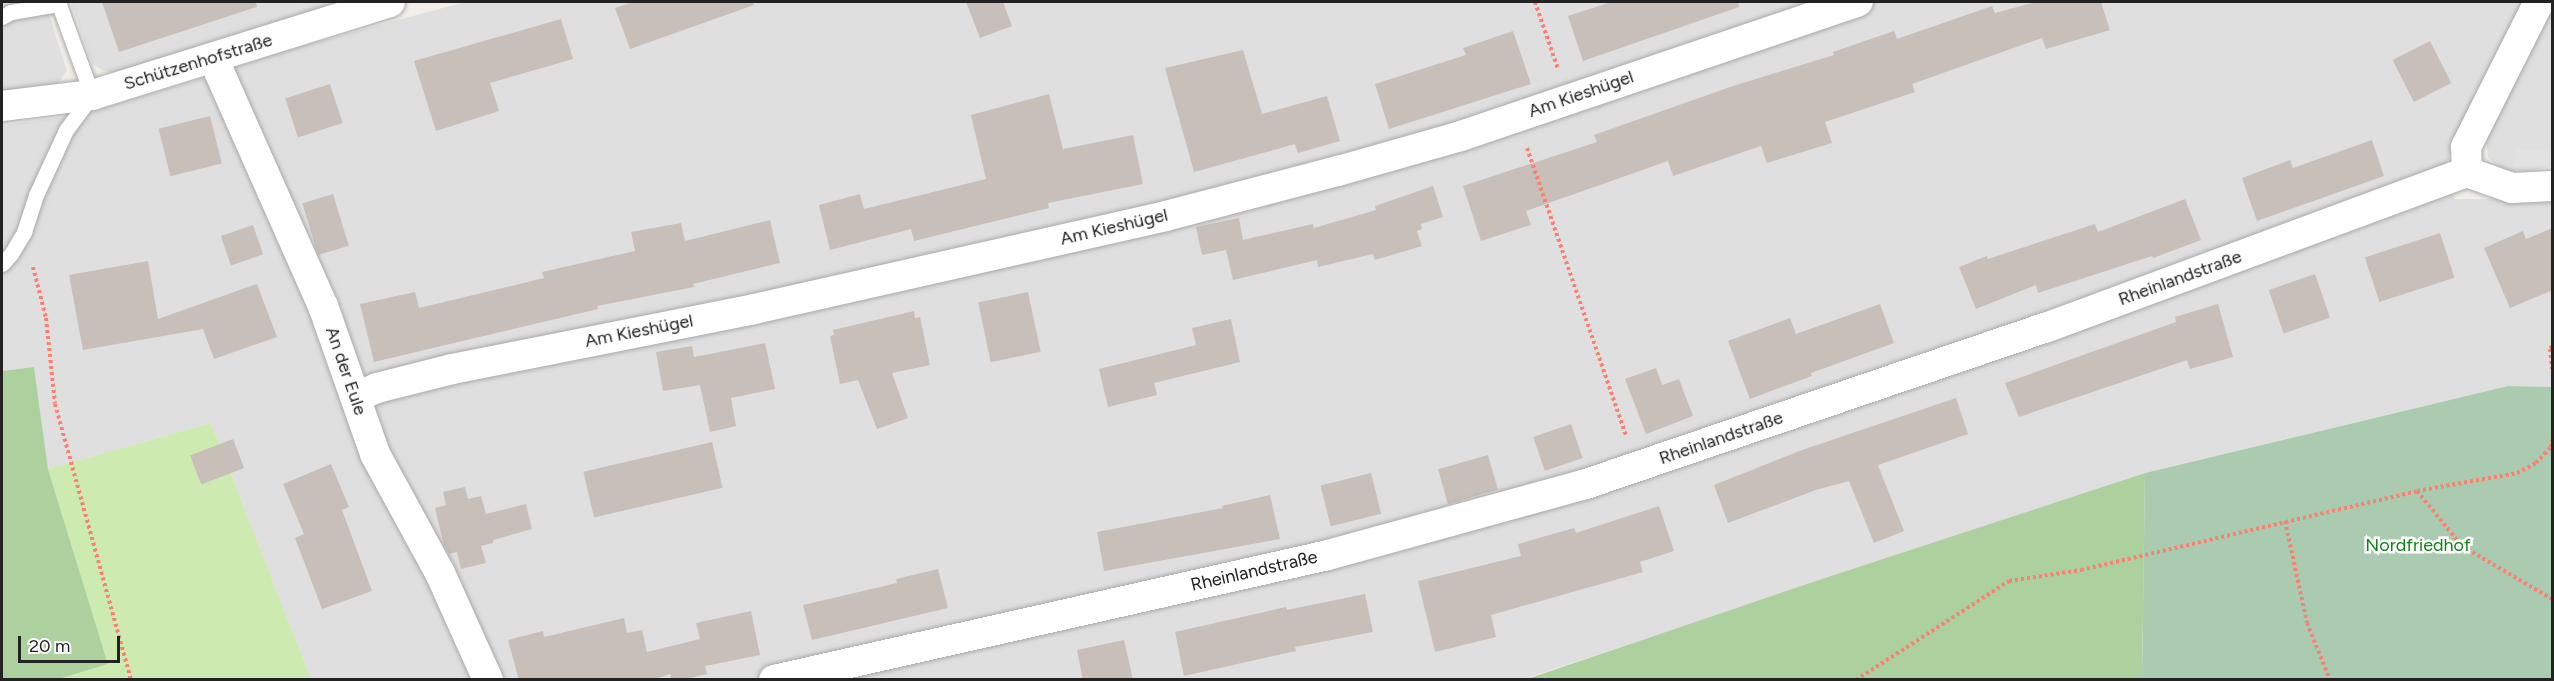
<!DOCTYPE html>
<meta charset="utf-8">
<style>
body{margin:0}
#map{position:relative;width:2554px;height:681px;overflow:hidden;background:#f2efe9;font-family:Figtree,sans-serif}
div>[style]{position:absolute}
.residential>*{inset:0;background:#e0dfdf}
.grass>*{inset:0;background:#cdebb0}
.forest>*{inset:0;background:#add19e}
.cemetery>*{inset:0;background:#aacbaf}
.parking>*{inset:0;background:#e2e2e2;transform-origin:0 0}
.building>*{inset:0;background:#c7bfb8;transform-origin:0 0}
.path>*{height:4px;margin-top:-2px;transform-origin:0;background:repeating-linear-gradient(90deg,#fa8072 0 3px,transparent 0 6px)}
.roads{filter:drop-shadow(0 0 2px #a9a9a9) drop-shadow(0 0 2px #a9a9a9)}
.lane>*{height:15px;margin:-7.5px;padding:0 7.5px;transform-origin:7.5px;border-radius:7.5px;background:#fff}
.street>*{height:30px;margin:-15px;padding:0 15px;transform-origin:15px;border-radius:15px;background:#fff}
span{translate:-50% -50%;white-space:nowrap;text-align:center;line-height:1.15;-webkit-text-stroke:5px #fff;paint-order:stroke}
.street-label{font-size:18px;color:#222}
.park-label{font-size:18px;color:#0c8416}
.frame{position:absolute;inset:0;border:3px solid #222;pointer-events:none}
.scale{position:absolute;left:18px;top:636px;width:102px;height:27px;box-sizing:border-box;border:3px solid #222;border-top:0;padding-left:8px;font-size:18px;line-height:21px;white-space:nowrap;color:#222;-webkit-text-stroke:4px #fff;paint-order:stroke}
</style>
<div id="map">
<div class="residential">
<div style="clip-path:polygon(2px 2px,45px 2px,67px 71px,57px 85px,2px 98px)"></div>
<div style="clip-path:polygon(71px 2px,367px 2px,115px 73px,102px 70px,92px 63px)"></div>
<div style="clip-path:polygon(465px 2px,2524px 2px,2443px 170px,2455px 199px,2552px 199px,2552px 387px,2508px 386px,2145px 473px,1524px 679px,311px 679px,211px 423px,48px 469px,34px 367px,2px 371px,2px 125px,80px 115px,206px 77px,287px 50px)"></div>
<div style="clip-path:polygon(2552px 2px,2552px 166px,2520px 173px,2500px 168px,2488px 157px,2486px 138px)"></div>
</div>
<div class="grass">
<div style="clip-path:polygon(211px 423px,311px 679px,59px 679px,108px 664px,48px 469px)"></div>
</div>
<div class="forest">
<div style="clip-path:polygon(34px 367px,48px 469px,108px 664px,59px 679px,2px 679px,2px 371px)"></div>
<div style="clip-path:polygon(2145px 473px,2142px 679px,1524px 680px,1813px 582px)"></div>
</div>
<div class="cemetery">
<div style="clip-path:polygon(2508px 386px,2552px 387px,2552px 679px,2142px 679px,2145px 473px)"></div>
</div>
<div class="parking">
<div style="left:2552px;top:149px;width:17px;height:37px;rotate:90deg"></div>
</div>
<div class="building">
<div style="clip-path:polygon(102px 2px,256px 2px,257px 7px,119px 52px)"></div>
<div style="clip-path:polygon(633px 2px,753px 2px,754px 5px,630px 49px,615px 8px)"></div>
<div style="clip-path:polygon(966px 2px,1003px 2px,1012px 26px,980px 38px)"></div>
<div style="clip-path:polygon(1611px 2px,1738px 2px,1739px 7px,1583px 61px,1568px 16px)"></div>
<div style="clip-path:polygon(2036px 2px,2101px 2px,2110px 30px,2046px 49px,2042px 38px,1912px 84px,1915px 92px,1825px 122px,1832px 143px,1767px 163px,1761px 146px,1673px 176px,1668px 161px,1526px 211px,1531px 225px,1481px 241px,1463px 186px,1597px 142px,1594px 135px,1733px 86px,1834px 55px,1833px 52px,1894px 31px,1897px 39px,1992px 6px,1995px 13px)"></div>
<div style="clip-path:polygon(561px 19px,573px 59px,490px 83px,499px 111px,436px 131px,414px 61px)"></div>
<div style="clip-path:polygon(1513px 31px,1531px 84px,1389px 129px,1375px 84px,1466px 55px,1463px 48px)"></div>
<div style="left:2430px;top:41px;width:47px;height:42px;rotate:63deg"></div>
<div style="clip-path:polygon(1243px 50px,1262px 114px,1327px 96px,1340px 141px,1298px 153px,1295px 144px,1194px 172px,1165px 68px)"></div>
<div style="left:330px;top:84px;width:41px;height:47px;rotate:72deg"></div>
<div style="clip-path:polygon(1049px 94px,1063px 149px,1133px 135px,1143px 184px,1048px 203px,1049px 208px,914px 241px,911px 229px,830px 250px,819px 205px,860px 194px,864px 209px,986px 179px,971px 115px)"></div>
<div style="left:210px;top:116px;width:49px;height:53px;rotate:76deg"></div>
<div style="clip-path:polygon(2372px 140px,2384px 176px,2257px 221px,2242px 178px,2290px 160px,2293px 168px)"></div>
<div style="clip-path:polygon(1433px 186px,1443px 217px,1421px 224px,1422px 229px,1417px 231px,1422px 246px,1375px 260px,1373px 254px,1318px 267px,1317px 260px,1233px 280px,1226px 250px,1202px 255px,1196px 227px,1239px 218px,1243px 240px,1313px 224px,1314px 228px,1376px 210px,1375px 206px)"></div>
<div style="left:333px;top:194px;width:54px;height:32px;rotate:73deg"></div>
<div style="clip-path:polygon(2185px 199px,2201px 240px,2153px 258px,2152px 256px,2038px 293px,2036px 285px,1976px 309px,1959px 267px,1987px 256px,1988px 259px,2095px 224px,2098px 232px)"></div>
<div style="clip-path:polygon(770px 220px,780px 263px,693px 284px,694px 287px,597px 306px,598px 309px,374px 362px,360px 304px,415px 292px,419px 308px,544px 278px,542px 272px,635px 251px,631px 232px,681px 223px,685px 241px)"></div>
<div style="left:253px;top:225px;width:31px;height:34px;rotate:71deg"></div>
<div style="clip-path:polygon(2553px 228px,2553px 290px,2510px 308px,2484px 248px,2523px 231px,2526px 239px)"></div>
<div style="left:2440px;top:233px;width:47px;height:79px;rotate:72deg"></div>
<div style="clip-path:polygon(148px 261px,158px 319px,257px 284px,277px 337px,214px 359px,203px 329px,83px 350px,69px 275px)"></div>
<div style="left:2315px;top:274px;width:46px;height:49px;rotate:71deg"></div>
<div style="left:1028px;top:292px;width:61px;height:51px;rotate:78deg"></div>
<div style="clip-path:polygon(1880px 304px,1894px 343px,1811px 373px,1812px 376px,1750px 399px,1728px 341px,1790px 318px,1796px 334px)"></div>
<div style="clip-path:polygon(2218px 304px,2233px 357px,2190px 369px,2187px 360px,2019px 417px,2005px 383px,2176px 322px,2175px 317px)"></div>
<div style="clip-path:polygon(914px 311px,915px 318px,920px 317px,930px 365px,892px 373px,908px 418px,877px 429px,858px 380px,840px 384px,830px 336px,834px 335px,833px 330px)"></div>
<div style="clip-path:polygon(1231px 319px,1240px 362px,1154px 383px,1157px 395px,1108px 407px,1099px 369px,1196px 345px,1192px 328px)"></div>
<div style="clip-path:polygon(765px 343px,775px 389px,731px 398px,736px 426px,710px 432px,700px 385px,663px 391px,656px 352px,692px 346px,694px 357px)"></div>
<div style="clip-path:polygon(1656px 368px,1662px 385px,1679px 379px,1693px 416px,1646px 434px,1625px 379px)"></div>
<div style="clip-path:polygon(1956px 398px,1968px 434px,1878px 465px,1904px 531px,1874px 543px,1849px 481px,1816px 490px,1728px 523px,1714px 485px,1802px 450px)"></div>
<div style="left:1571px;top:424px;width:36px;height:40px;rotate:71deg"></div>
<div style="left:233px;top:439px;width:31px;height:46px;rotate:69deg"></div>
<div style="left:712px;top:442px;width:47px;height:132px;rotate:77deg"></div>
<div style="left:1488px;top:455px;width:36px;height:52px;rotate:74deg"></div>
<div style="clip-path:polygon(331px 464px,349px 507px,342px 510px,372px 591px,322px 609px,295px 538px,304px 534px,283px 484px)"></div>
<div style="left:1371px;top:473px;width:42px;height:52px;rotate:76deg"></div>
<div style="clip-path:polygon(465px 487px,468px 499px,481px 496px,486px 514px,526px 504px,532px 529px,493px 540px,493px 543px,481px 546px,486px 563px,461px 569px,457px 552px,449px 554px,444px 545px,435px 508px,446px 505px,443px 492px)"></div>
<div style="clip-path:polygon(1270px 495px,1280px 539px,1104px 571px,1097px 532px,1223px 508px,1222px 506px)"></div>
<div style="clip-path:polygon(1659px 506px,1674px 551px,1640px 562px,1643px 572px,1491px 615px,1496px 637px,1435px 652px,1418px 581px,1521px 556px,1518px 544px,1574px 528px,1576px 533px)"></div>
<div style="clip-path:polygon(938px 569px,948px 608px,812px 640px,803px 605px,897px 583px,896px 579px)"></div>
<div style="clip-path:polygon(1365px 594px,1373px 632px,1295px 647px,1296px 651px,1184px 676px,1175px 632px,1286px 607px,1287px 610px)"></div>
<div style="clip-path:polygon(751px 611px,760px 655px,705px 666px,707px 674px,682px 680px,671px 680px,670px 674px,653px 680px,519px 680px,508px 640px,543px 631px,544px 637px,624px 618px,627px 633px,642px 630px,647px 652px,700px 639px,696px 623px)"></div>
<div style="clip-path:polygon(1124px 640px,1133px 680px,1083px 680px,1077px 650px)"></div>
</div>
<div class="path">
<div style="left:1535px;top:2px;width:71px;rotate:71.1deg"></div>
<div style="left:1527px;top:148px;width:305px;rotate:71deg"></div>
<div style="left:33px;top:267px;width:53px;rotate:75.7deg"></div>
<div style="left:46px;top:318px;width:86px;rotate:84deg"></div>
<div style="left:55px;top:404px;width:286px;rotate:74.6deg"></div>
<div style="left:2552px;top:346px;width:4px;rotate:124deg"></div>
<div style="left:2550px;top:349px;width:20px;rotate:84deg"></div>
<div style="left:2417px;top:491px;width:71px;rotate:50.7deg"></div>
<div style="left:2462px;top:546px;width:104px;rotate:30.5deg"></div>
<div style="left:2285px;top:521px;width:104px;rotate:77.8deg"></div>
<div style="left:2307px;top:623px;width:61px;rotate:68deg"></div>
<div style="left:1856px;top:680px;width:182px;rotate:-32.9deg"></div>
<div style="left:2009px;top:581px;width:73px;rotate:-8.7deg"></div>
<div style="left:2081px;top:570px;width:345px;rotate:-13.2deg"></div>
<div style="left:2417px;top:491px;width:102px;rotate:-10.2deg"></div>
<div style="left:2517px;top:473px;width:21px;rotate:-28deg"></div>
<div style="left:2536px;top:463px;width:22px;rotate:-47deg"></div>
<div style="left:2551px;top:447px;width:7px;rotate:-82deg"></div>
</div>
<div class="roads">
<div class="lane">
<div style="left:2px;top:17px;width:10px;rotate:-29deg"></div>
<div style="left:11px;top:12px;width:49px;rotate:-9.5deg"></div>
<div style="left:2px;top:264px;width:13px;rotate:-48deg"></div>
<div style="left:11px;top:254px;width:26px;rotate:-59deg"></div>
<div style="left:24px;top:232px;width:39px;rotate:-72deg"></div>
<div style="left:36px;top:195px;width:72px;rotate:-65.2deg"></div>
<div style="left:66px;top:130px;width:44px;rotate:-53.4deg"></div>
<div style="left:92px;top:95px;width:99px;rotate:-110.1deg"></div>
</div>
<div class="street">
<div style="left:213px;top:58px;width:271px;rotate:66.1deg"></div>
<div style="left:323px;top:306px;width:157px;rotate:70.6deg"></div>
<div style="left:375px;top:454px;width:136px;rotate:61.4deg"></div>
<div style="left:440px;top:573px;width:117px;rotate:65.8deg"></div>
<div style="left:2px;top:106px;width:91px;rotate:-7deg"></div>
<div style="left:92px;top:95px;width:312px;rotate:-17.3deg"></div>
<div style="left:2467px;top:172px;width:25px;rotate:-92deg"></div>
<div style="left:2466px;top:147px;width:162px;rotate:-63.3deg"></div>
<div style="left:2467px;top:172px;width:48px;rotate:19.6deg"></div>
<div style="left:2512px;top:188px;width:40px;rotate:-2.9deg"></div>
<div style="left:356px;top:397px;width:23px;rotate:-23deg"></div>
<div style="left:377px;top:388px;width:77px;rotate:-14.2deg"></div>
<div style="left:452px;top:369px;width:308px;rotate:-11.2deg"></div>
<div style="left:754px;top:309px;width:422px;rotate:-12.7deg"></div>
<div style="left:1166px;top:216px;width:178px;rotate:-14.7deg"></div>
<div style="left:1338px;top:171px;width:128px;rotate:-15.9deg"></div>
<div style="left:1461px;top:136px;width:419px;rotate:-18.7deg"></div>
<div style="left:774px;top:680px;width:568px;rotate:-12.71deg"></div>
<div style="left:1328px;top:555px;width:268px;rotate:-15.4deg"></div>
<div style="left:1586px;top:484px;width:485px;rotate:-18.8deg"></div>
<div style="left:2045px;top:328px;width:450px;rotate:-20.3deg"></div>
</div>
</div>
<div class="street-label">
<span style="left:198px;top:62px;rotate:-17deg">Schützenhofstraße</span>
<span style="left:1581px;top:94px;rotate:-19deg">Am Kieshügel</span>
<span style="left:1114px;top:227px;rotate:-13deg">Am Kieshügel</span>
<span style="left:2180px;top:278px;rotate:-20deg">Rheinlandstraße</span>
<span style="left:639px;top:331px;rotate:-11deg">Am Kieshügel</span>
<span style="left:346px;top:371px;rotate:71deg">An der Eule</span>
<span style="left:1721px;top:438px;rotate:-19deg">Rheinlandstraße</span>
<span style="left:1254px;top:571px;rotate:-13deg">Rheinlandstraße</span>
</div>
<div class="park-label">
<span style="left:2418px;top:545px">Nordfriedhof</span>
</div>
<div class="frame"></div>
<div class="scale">20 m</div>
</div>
